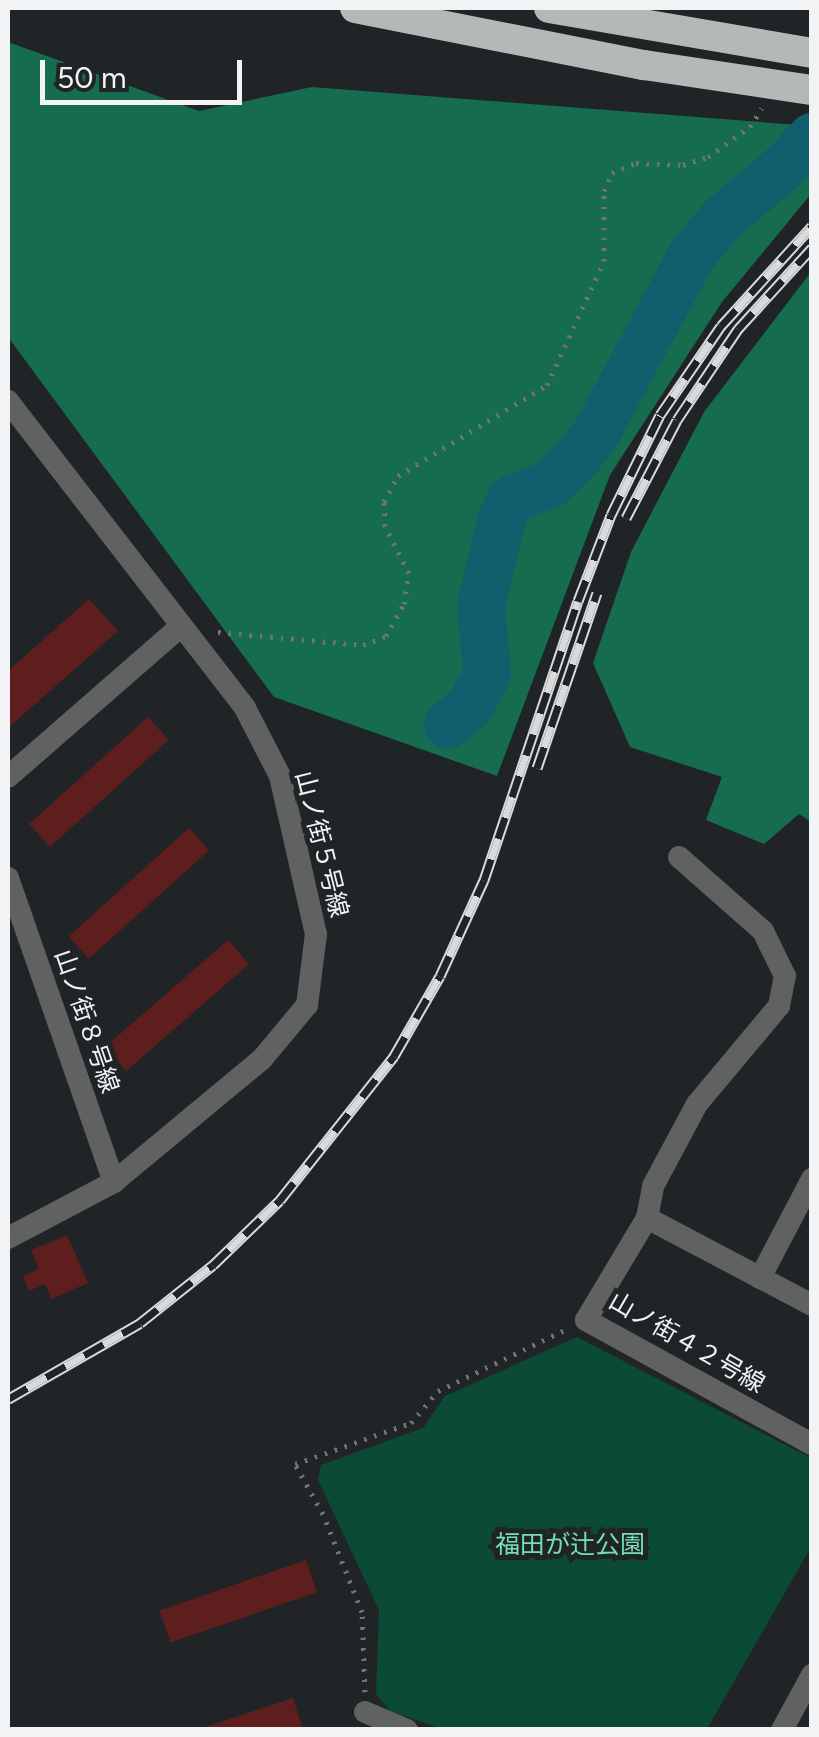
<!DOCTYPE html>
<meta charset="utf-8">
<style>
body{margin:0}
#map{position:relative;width:819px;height:1737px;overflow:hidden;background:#212426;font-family:Figtree,"Noto Sans JP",sans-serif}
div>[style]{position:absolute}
.green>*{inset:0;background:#0b4a35}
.forest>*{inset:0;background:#166c4e}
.river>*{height:48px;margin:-24px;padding:0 24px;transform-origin:24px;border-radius:24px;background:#105f6d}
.building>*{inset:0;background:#5d1e1d;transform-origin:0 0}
.path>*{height:5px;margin-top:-2.5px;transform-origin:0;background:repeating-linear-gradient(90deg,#717375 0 2.5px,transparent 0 10.5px)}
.minor>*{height:22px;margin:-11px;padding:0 11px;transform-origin:11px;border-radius:11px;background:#606261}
.motorway>*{height:30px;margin:-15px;padding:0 15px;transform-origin:15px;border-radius:15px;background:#b4b9b7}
.rail>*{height:11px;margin-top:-5.5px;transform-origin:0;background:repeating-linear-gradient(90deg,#212426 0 22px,#d9dadc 0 44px);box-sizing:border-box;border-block:2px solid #d9dadc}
span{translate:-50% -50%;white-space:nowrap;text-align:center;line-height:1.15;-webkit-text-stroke:10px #212426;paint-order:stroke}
.street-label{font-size:25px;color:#f2f3f5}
.park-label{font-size:25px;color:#71e0b2}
.frame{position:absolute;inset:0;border:10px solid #f2f3f5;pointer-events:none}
.scale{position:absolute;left:40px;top:60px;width:202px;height:45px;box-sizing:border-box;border:5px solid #f2f3f5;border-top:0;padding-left:12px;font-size:30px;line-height:35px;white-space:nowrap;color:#f2f3f5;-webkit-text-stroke:8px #212426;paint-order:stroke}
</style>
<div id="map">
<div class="green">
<div style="clip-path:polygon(577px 1337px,811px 1458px,811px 1547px,707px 1729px,442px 1729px,390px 1711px,376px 1694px,379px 1610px,318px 1480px,321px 1465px,423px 1428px,445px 1396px)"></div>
</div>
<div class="forest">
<div style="clip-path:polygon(8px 42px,199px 111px,312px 87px,811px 126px,811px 194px,722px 302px,610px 475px,497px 776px,274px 697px,8px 337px)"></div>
<div style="clip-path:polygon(811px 272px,811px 822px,799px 814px,764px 844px,706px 820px,722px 777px,630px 747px,593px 663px,631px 552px,704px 412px)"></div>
</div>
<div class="river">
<div style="left:448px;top:725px;width:30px;rotate:-41deg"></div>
<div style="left:471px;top:705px;width:35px;rotate:-63deg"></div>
<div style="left:487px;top:674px;width:67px;rotate:-95.1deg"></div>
<div style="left:481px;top:607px;width:88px;rotate:-76.9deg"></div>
<div style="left:501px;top:521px;width:23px;rotate:-65deg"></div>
<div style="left:511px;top:500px;width:43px;rotate:-21.8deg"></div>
<div style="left:551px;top:484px;width:37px;rotate:-45deg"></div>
<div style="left:577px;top:458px;width:33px;rotate:-52deg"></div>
<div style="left:597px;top:432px;width:201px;rotate:-61.8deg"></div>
<div style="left:692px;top:255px;width:48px;rotate:-50deg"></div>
<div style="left:723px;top:218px;width:80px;rotate:-39.9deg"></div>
<div style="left:784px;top:167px;width:41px;rotate:-47deg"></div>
</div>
<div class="building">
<div style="clip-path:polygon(89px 599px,118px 631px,8px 728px,8px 671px)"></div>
<div style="left:148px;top:717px;width:31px;height:160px;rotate:48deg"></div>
<div style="left:189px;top:828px;width:30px;height:162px;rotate:48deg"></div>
<div style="left:228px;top:940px;width:32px;height:163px;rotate:49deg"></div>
<div style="clip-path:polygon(67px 1235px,88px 1283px,51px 1299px,45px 1284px,29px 1291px,23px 1276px,39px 1269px,31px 1250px)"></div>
<div style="left:306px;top:1560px;width:34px;height:155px;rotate:71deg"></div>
<div style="clip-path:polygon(293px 1698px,303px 1730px,199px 1730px,199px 1729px)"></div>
</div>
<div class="path">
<div style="left:218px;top:632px;width:146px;rotate:5.1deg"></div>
<div style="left:363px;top:645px;width:25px;rotate:-21deg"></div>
<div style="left:386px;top:636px;width:37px;rotate:-61deg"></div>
<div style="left:404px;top:604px;width:31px;rotate:-81deg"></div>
<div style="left:409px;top:573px;width:53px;rotate:-117.1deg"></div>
<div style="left:385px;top:526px;width:24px;rotate:-92deg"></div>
<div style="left:384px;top:502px;width:30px;rotate:-62deg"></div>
<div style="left:398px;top:476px;width:175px;rotate:-31.4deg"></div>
<div style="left:547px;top:385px;width:136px;rotate:-65.3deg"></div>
<div style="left:604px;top:261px;width:70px;rotate:-90deg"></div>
<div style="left:604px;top:191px;width:20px;rotate:-66deg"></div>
<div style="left:612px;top:173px;width:26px;rotate:-23deg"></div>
<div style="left:636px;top:163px;width:47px;rotate:2.4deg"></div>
<div style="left:683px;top:165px;width:26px;rotate:-18deg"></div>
<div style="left:708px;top:157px;width:52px;rotate:-35.5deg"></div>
<div style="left:750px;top:127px;width:22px;rotate:-58deg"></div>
<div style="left:365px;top:1692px;width:80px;rotate:-92.1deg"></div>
<div style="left:362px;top:1612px;width:105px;rotate:-111.7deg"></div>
<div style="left:323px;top:1514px;width:57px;rotate:-119.2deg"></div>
<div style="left:295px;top:1464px;width:123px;rotate:-19.5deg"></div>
<div style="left:411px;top:1423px;width:42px;rotate:-49.8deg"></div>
<div style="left:438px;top:1391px;width:141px;rotate:-25.7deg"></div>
</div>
<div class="minor">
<div style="left:8px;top:401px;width:388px;rotate:52.3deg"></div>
<div style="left:245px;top:708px;width:76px;rotate:62.8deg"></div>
<div style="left:280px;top:776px;width:162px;rotate:77.2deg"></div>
<div style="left:316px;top:934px;width:72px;rotate:97.2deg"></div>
<div style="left:307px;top:1005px;width:70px;rotate:129.8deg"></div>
<div style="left:262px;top:1059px;width:192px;rotate:140.3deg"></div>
<div style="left:114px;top:1182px;width:120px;rotate:152.2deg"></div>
<div style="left:8px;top:777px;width:228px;rotate:-41.1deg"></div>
<div style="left:8px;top:878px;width:322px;rotate:70.8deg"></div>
<div style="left:647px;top:1218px;width:33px;rotate:-79deg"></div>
<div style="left:653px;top:1186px;width:93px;rotate:-61.8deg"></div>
<div style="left:697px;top:1104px;width:128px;rotate:-50.1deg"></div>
<div style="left:779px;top:1006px;width:31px;rotate:-79deg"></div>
<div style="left:785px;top:976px;width:50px;rotate:-116.1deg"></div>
<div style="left:763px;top:931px;width:112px;rotate:-138.6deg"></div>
<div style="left:760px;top:1278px;width:112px;rotate:-62.3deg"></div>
<div style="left:812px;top:1305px;width:187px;rotate:-152.2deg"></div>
<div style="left:647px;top:1218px;width:119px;rotate:120.9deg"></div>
<div style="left:586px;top:1320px;width:258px;rotate:28.8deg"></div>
<div style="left:365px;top:1712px;width:46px;rotate:23.2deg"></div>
<div style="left:782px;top:1730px;width:63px;rotate:-61.4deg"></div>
</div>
<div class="motorway">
<div style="left:355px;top:8px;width:295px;rotate:11.2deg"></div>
<div style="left:644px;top:65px;width:170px;rotate:8.5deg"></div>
<div style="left:549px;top:8px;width:267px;rotate:9.7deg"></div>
</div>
<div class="rail">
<div style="left:626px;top:518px;width:110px;rotate:-62.5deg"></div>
<div style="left:677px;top:420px;width:110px;rotate:-56.2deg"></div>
<div style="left:738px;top:329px;width:110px;rotate:-47.6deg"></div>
<div style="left:537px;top:768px;width:185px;rotate:-71.1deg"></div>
<div style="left:8px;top:1399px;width:152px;rotate:-29.9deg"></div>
<div style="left:140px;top:1323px;width:93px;rotate:-38.5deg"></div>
<div style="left:213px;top:1265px;width:93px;rotate:-44.1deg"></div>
<div style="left:280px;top:1200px;width:184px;rotate:-51.6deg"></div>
<div style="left:394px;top:1056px;width:92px;rotate:-60.1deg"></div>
<div style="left:440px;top:976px;width:106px;rotate:-65.4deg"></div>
<div style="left:484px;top:880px;width:294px;rotate:-71.4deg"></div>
<div style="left:578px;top:601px;width:92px;rotate:-69deg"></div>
<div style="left:611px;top:515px;width:111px;rotate:-63.9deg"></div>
<div style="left:660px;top:415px;width:108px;rotate:-55.6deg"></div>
<div style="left:721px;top:326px;width:135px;rotate:-47.7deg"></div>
</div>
<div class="street-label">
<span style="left:322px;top:844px;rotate:76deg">山ノ街５号線</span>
<span style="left:87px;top:1021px;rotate:71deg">山ノ街８号線</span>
<span style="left:687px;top:1342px;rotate:30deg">山ノ街４２号線</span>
</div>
<div class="park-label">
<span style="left:570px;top:1544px">福田が辻公園</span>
</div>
<div class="frame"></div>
<div class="scale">50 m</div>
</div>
